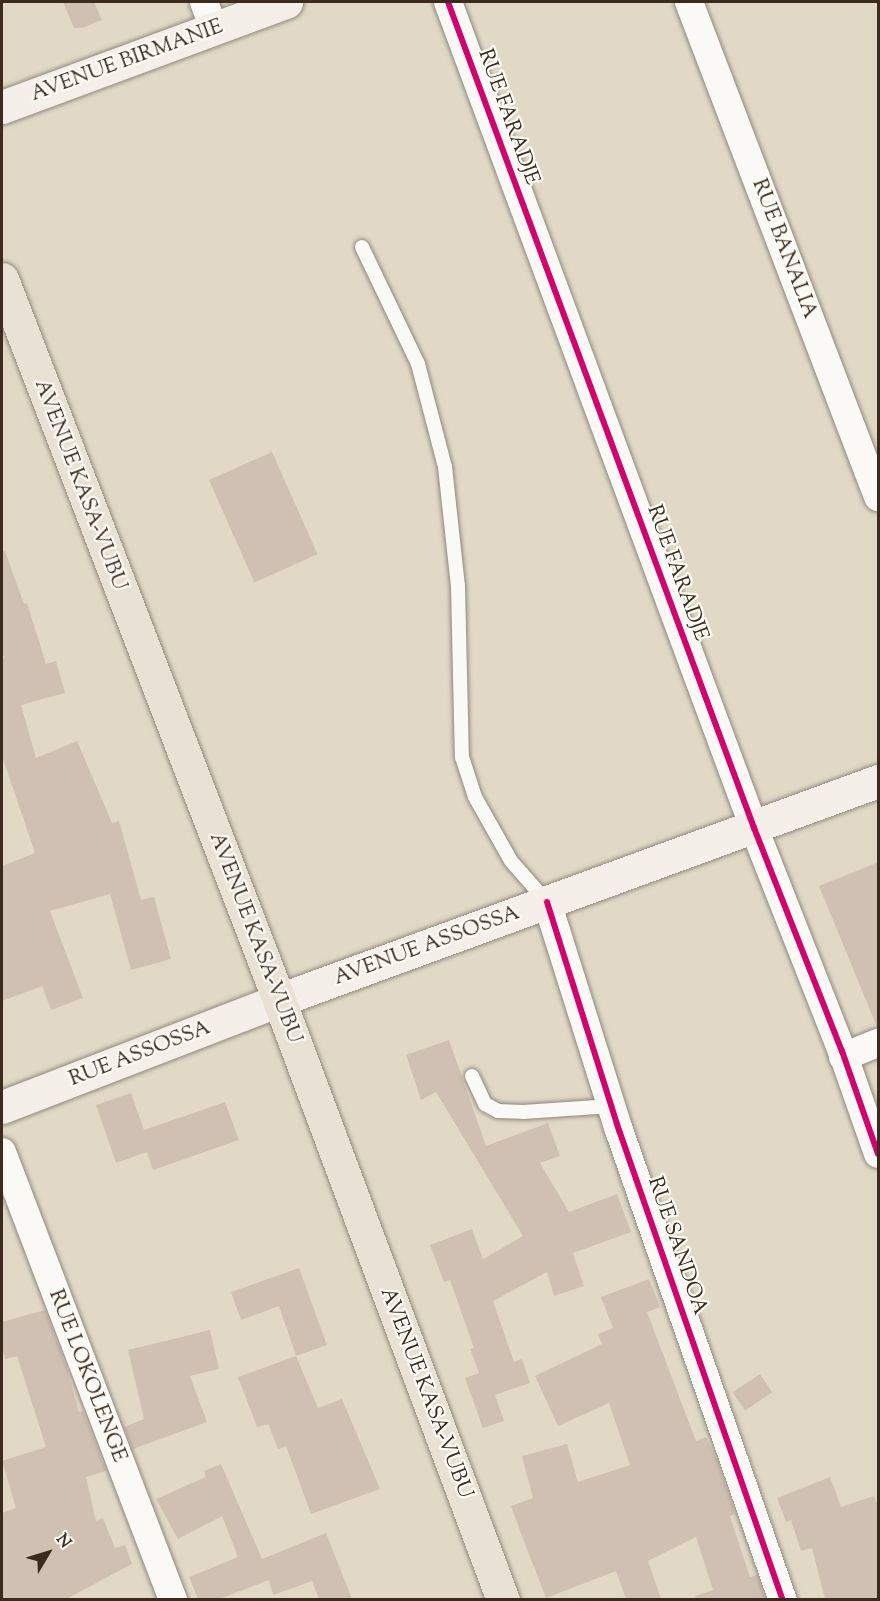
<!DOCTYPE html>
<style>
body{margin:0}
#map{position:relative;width:880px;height:1601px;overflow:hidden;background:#e1d9c6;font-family:"Sorts Mill Goudy",serif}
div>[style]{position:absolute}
.building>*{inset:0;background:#d0c0b3;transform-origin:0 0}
.roads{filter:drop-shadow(0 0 2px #8f887c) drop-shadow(0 0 2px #8f887c)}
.lane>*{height:14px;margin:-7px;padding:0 7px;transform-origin:7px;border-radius:7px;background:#faf9f6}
.street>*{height:28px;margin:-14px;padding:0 14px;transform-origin:14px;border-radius:14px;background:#faf9f6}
.secondary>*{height:33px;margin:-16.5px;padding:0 16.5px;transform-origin:16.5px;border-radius:16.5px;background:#f4efe8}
.primary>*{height:33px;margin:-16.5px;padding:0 16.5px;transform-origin:16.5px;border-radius:16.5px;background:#e9e1d4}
.cycleway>*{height:6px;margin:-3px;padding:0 3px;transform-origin:3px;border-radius:3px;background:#d6006c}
span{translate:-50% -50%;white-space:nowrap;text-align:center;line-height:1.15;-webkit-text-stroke:4.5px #fdfcf7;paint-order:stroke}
.street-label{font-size:21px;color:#3b2a1e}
.frame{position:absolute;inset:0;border:3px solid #3b2a1e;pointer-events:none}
.north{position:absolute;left:18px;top:1523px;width:60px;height:60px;-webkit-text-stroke:4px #fdfcf7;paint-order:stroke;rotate:52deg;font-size:16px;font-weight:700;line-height:24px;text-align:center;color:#3b2a1e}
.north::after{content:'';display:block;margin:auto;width:21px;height:27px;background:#3b2a1e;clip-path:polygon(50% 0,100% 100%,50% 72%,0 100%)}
</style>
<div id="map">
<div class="building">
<div style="clip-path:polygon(63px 2px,94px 2px,102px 20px,82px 28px,74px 28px)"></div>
<div style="left:272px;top:452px;width:112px;height:69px;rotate:66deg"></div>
<div style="clip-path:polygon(5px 551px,24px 604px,27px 603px,46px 664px,56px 661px,65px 693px,21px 705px,36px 758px,77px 741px,112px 823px,119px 821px,141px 900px,154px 897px,171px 959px,131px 970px,110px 894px,50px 911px,83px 998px,51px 1010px,42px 986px,2px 1001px,2px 866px,35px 853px,2px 756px,2px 659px,4px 658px,2px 650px,2px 552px)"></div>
<div style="clip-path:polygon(879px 862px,879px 1027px,877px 1027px,819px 886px)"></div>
<div style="clip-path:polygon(449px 1040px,486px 1146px,548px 1123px,560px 1156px,540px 1163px,569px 1212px,617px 1194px,631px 1232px,573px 1253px,584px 1286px,554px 1296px,547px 1272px,493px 1301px,514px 1362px,522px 1359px,530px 1383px,495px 1395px,504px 1421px,483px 1428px,465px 1378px,479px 1373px,470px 1349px,474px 1348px,450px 1280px,444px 1282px,430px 1245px,472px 1229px,483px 1259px,523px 1236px,436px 1092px,421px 1100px,406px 1055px)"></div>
<div style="clip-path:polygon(131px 1093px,144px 1130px,225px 1102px,239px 1140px,153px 1170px,147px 1152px,116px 1163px,96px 1105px)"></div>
<div style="clip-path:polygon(299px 1268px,327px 1345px,296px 1356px,279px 1306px,241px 1320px,231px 1292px)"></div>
<div style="clip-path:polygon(649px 1279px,660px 1307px,647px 1312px,696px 1441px,706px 1437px,717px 1461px,735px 1514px,730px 1516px,750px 1577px,757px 1575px,765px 1599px,696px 1599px,695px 1596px,713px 1590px,696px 1537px,648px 1561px,661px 1599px,626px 1599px,616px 1571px,546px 1598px,523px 1539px,511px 1506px,533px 1498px,522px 1456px,567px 1444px,578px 1482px,630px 1465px,609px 1403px,558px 1426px,535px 1376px,602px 1344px,598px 1334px,613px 1328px,601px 1297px)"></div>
<div style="clip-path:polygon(45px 1310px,67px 1369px,79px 1412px,83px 1411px,106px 1471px,86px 1477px,96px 1521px,103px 1518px,115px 1548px,125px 1545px,132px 1564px,66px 1599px,2px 1599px,2px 1513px,16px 1508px,2px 1461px,46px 1447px,17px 1356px,5px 1359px,2px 1346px,2px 1322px)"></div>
<div style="clip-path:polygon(210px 1330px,219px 1369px,190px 1376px,207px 1422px,133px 1449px,124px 1427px,144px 1419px,128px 1350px)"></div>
<div style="clip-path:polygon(296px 1356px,318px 1408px,342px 1399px,380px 1489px,311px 1514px,286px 1446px,278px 1449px,268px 1424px,257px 1427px,238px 1377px)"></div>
<div style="left:760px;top:1374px;width:22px;height:33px;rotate:56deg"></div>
<div style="clip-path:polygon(221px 1464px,262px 1559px,326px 1533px,352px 1599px,319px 1599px,312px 1581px,273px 1595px,269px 1580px,219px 1599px,198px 1599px,189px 1577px,238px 1557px,222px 1516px,178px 1539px,156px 1499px,206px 1477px,204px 1471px)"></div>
<div style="clip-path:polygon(830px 1477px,841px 1507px,874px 1496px,879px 1508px,879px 1599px,825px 1599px,812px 1548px,801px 1551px,791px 1520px,786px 1522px,777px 1498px)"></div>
</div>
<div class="roads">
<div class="lane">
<div style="left:362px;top:247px;width:130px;rotate:64.4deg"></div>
<div style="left:418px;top:364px;width:106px;rotate:75.3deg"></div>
<div style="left:445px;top:467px;width:120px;rotate:83.8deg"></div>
<div style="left:458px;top:586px;width:171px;rotate:88.7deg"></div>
<div style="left:462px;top:757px;width:42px;rotate:72deg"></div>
<div style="left:475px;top:797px;width:73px;rotate:60.6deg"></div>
<div style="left:511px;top:861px;width:55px;rotate:48.7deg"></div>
<div style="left:472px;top:1076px;width:31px;rotate:65deg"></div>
<div style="left:485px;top:1104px;width:15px;rotate:28deg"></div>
<div style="left:498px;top:1111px;width:25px;rotate:2deg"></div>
<div style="left:523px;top:1112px;width:89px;rotate:-3.9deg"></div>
</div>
<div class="street">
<div style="left:204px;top:2px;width:29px;rotate:70deg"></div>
<div style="left:448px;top:2px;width:881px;rotate:69.67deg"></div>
<div style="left:754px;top:828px;width:240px;rotate:68.5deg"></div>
<div style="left:842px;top:1051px;width:109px;rotate:70.7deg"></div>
<div style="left:689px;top:2px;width:530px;rotate:69.1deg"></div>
<div style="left:547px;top:902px;width:239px;rotate:72.5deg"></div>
<div style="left:619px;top:1130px;width:498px;rotate:70.8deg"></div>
<div style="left:843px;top:1057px;width:38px;rotate:-22deg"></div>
<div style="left:2px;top:1152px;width:480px;rotate:69.1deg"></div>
</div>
<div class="secondary">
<div style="left:2px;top:107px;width:303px;rotate:-20.3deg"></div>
<div style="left:2px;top:1107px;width:297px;rotate:-21.1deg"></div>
<div style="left:279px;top:1000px;width:638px;rotate:-20.08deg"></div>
</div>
<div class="primary">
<div style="left:2px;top:279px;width:772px;rotate:68.98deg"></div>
<div style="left:279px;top:1000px;width:640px;rotate:69.53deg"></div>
</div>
</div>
<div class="cycleway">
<div style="left:448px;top:2px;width:881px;rotate:69.67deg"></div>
<div style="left:754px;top:828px;width:240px;rotate:68.5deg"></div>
<div style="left:842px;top:1051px;width:109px;rotate:70.7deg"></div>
<div style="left:547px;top:902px;width:239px;rotate:72.5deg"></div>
<div style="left:619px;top:1130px;width:498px;rotate:70.8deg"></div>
</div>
<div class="street-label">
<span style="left:127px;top:61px;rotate:-20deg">AVENUE BIRMANIE</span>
<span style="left:508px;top:117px;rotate:70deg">RUE FARADJE</span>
<span style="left:784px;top:249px;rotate:69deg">RUE BANALIA</span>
<span style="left:80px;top:485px;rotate:69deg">AVENUE KASA-VUBU</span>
<span style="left:677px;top:573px;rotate:70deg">RUE FARADJE</span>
<span style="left:255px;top:938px;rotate:69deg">AVENUE KASA-VUBU</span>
<span style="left:427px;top:946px;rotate:-20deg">AVENUE ASSOSSA</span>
<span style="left:140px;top:1054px;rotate:-21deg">RUE ASSOSSA</span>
<span style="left:677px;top:1246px;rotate:71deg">RUE SANDOA</span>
<span style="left:87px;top:1376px;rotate:69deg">RUE LOKOLENGE</span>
<span style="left:426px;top:1393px;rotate:69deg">AVENUE KASA-VUBU</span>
</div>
<div class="frame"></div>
<div class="north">N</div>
</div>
